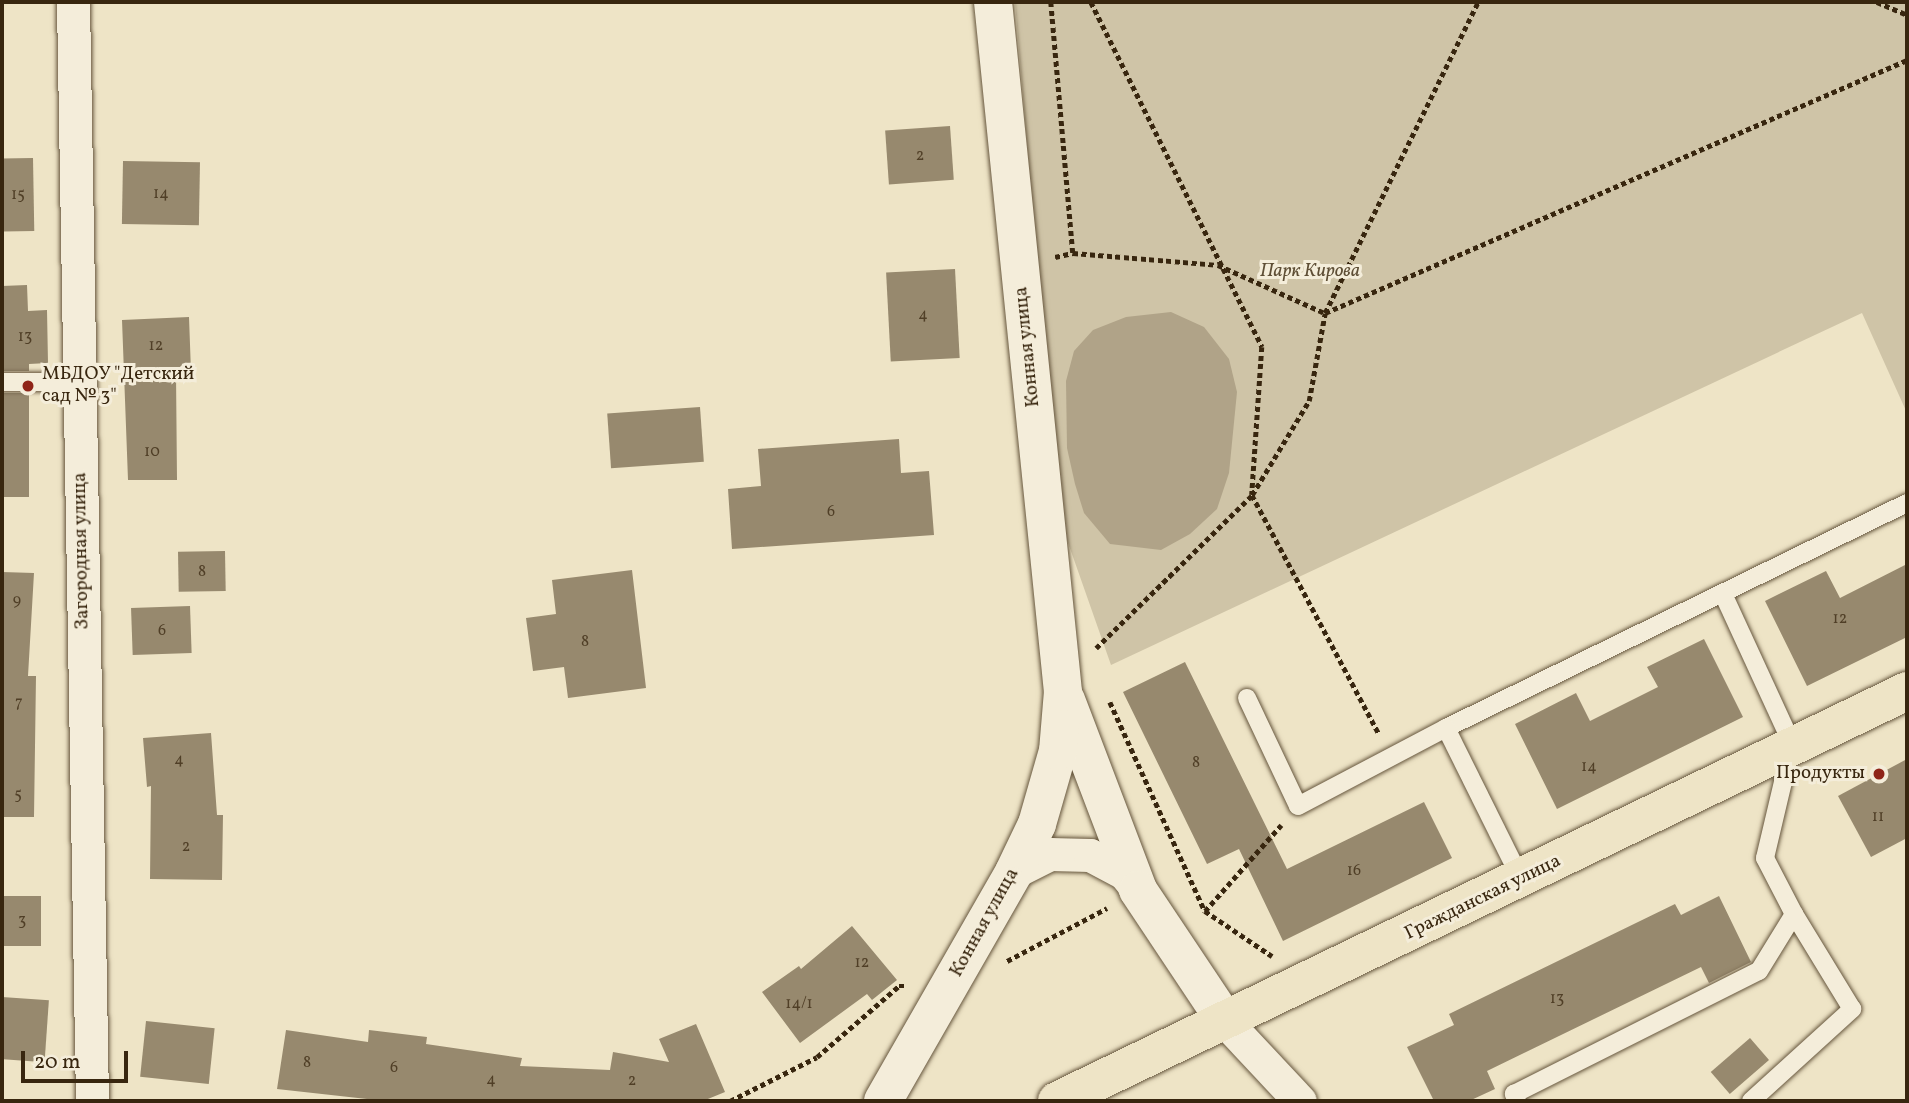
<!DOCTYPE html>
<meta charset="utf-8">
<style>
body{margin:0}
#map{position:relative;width:1909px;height:1103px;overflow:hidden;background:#eee4c6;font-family:Vollkorn,serif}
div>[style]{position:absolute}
.green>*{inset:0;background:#cfc4a7}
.water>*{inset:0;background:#b0a388}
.building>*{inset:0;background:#97896e;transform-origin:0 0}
.path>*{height:4.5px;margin-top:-2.25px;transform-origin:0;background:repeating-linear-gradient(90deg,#38260f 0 5px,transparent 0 8.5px)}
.roads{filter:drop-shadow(0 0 2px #66563d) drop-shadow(0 0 2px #66563d)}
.service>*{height:18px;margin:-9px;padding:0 9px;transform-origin:9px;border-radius:9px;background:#f4edda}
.minor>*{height:33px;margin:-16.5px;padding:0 16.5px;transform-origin:16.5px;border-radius:16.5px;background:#f4edda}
.tertiary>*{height:38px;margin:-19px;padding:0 19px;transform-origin:19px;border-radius:19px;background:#f4edda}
.primary>*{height:38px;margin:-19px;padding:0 19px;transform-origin:19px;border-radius:19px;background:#eee4c6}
.dots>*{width:19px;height:19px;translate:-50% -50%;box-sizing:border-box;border:4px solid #f4edda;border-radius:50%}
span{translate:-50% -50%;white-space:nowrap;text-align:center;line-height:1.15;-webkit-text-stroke:6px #f4edda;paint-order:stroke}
.number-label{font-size:16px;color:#503f27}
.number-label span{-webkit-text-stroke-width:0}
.park-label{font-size:19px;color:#5e4e35;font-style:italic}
.street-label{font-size:19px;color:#38260f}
.poi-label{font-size:19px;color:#38260f}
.left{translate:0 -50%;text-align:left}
.right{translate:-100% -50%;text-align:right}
.frame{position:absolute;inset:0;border:4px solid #38260f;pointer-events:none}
.scale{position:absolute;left:21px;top:1051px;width:107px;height:32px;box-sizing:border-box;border:4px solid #38260f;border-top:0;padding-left:9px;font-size:21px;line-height:24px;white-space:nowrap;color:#38260f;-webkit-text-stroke:5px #f4edda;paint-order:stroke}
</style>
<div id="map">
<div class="green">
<div style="clip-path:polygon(1015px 2px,1907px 2px,1907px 413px,1862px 313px,1111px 665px,1059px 517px)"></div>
</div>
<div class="water">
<div style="clip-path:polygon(1171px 312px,1204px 327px,1229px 359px,1237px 392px,1229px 473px,1217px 509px,1190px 534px,1161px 550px,1110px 544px,1084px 513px,1075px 484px,1067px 448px,1066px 381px,1074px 351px,1093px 330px,1126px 317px)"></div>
</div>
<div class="building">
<div style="left:950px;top:126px;width:54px;height:65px;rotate:86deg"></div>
<div style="left:33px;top:158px;width:73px;height:31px;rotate:89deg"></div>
<div style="left:123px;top:161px;width:77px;height:63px;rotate:1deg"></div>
<div style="left:955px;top:269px;width:89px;height:69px;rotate:87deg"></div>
<div style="clip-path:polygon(27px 285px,28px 311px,47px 310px,48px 363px,29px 364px,29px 371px,2px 371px,2px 286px)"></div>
<div style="clip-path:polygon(189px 317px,191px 372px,176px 373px,177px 480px,128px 480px,122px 320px)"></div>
<div style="left:2px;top:393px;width:27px;height:104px"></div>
<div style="left:700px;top:407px;width:55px;height:93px;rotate:86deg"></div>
<div style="clip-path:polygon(899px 439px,901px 473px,929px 471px,934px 535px,732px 549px,728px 489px,761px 486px,758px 449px)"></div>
<div style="left:225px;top:551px;width:40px;height:47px;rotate:89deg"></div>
<div style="clip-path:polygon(1907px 564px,1907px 637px,1807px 686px,1765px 601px,1826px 571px,1840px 598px)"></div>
<div style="clip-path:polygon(632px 570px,646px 688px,568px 698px,564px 667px,533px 671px,526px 618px,556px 614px,552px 580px)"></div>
<div style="clip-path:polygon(2px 572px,34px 573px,28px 676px,36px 676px,34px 817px,2px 817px)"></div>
<div style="left:190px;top:606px;width:47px;height:59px;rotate:88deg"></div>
<div style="clip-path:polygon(1704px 639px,1743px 717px,1557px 809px,1515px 724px,1576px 693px,1590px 721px,1658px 687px,1647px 667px)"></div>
<div style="clip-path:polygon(1185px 662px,1287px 869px,1424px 802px,1452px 858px,1283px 941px,1239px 849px,1207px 864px,1123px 692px)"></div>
<div style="clip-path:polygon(211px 733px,217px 815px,223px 815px,222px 880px,150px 879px,151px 786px,147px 787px,143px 738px)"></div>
<div style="clip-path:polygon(1907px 759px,1907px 838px,1871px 857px,1838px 796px)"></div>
<div style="left:2px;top:896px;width:39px;height:50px"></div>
<div style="clip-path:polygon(1719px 896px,1751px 962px,1709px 983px,1701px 967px,1487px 1071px,1495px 1089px,1469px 1101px,1434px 1101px,1407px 1047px,1454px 1025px,1449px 1014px,1675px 904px,1681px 915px)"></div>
<div style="clip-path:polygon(852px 926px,897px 980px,872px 1000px,867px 994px,800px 1043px,762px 992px,799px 966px,801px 969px)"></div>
<div style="left:2px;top:997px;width:47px;height:62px;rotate:4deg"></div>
<div style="left:146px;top:1021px;width:69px;height:56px;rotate:6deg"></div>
<div style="clip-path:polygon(696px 1024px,725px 1092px,703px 1101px,385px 1101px,277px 1089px,286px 1030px,368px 1042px,369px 1030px,427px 1037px,426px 1044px,522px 1058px,520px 1066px,610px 1070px,613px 1052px,669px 1062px,659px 1039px)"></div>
<div style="left:1750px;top:1038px;width:29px;height:52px;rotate:49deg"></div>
</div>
<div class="path">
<div style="left:1051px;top:2px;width:252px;rotate:85deg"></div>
<div style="left:1091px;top:2px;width:385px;rotate:63.6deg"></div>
<div style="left:1262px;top:347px;width:148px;rotate:93.9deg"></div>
<div style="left:1252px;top:495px;width:271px;rotate:62deg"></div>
<div style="left:1877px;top:2px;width:33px;rotate:23deg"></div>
<div style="left:1055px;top:257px;width:18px;rotate:-13deg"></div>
<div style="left:1073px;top:253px;width:145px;rotate:4.7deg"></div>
<div style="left:1218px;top:265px;width:117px;rotate:24.2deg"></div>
<div style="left:1325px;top:313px;width:347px;rotate:-63.8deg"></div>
<div style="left:1096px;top:648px;width:219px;rotate:-44.4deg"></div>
<div style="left:1252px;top:495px;width:110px;rotate:-58.8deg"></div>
<div style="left:1309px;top:401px;width:89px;rotate:-79.7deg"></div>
<div style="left:1325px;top:313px;width:635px;rotate:-23.49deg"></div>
<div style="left:1110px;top:702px;width:230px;rotate:65.6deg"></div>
<div style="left:1205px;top:911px;width:81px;rotate:33.9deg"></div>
<div style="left:1205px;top:911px;width:115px;rotate:-48.5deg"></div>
<div style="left:1007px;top:961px;width:113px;rotate:-27.9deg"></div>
<div style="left:730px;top:1101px;width:97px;rotate:-26.8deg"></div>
<div style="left:817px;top:1057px;width:108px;rotate:-40.9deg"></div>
<div style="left:899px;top:986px;width:6px"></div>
</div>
<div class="roads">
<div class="service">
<div style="left:2px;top:382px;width:78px"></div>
<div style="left:1724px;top:596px;width:165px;rotate:65.3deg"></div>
<div style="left:1247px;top:698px;width:119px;rotate:64.7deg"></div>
<div style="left:1298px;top:806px;width:167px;rotate:-27.8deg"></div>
<div style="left:1446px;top:728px;width:513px;rotate:-26.02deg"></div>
<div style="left:1446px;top:728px;width:169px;rotate:63.6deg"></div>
<div style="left:1517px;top:1101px;width:8px;rotate:-113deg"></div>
<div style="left:1514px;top:1094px;width:274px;rotate:-26.7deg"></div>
<div style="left:1759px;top:971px;width:67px;rotate:-58.4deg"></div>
<div style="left:1794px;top:914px;width:63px;rotate:-117.4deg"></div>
<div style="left:1765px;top:858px;width:113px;rotate:-76.7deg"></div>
<div style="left:1751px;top:1101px;width:137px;rotate:-42.3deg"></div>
<div style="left:1852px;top:1009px;width:111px;rotate:-121.4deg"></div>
</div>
<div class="minor">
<div style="left:73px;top:2px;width:1099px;rotate:89.01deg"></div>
<div style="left:1014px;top:872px;width:40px;rotate:-26.6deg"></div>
<div style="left:1050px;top:854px;width:40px;rotate:1.4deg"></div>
<div style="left:1090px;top:855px;width:40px;rotate:28deg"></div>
<div style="left:1125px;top:874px;width:21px;rotate:51deg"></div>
<div style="left:1226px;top:1022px;width:108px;rotate:46.9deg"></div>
</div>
<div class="tertiary">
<div style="left:1066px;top:700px;width:203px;rotate:69.2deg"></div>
<div style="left:1138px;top:890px;width:159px;rotate:56.3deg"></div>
<div style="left:883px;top:1101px;width:264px;rotate:-60.2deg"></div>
<div style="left:1014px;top:872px;width:53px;rotate:-64.4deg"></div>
<div style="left:1037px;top:824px;width:76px;rotate:-74deg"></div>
<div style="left:1058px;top:751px;width:59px;rotate:-85.2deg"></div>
<div style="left:1063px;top:692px;width:694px;rotate:-95.79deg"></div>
</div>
<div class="primary">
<div style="left:1057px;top:1101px;width:944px;rotate:-25.75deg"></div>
</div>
</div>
<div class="dots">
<div style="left:28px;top:386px;background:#8f2418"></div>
<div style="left:1879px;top:774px;background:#8f2418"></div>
</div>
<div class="number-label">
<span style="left:920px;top:156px">2</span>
<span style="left:161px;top:194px">14</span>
<span style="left:18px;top:195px">15</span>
<span style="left:923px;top:315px">4</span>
<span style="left:25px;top:337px">13</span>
<span style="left:156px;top:346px">12</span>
<span style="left:152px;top:452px">10</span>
<span style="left:831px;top:512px">6</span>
<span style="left:202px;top:572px">8</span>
<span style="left:17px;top:601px">9</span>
<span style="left:1840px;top:619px">12</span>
<span style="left:162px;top:631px">6</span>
<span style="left:585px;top:642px">8</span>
<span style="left:19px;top:703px">7</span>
<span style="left:179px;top:760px">4</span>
<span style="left:1196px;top:763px">8</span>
<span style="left:1589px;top:767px">14</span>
<span style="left:18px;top:795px">5</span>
<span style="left:1878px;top:817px">11</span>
<span style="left:186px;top:847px">2</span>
<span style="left:1354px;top:871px">16</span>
<span style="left:22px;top:921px">3</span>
<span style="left:862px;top:963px">12</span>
<span style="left:1557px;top:999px">13</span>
<span style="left:799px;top:1004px">14/1</span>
<span style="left:307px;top:1063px">8</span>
<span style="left:394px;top:1068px">6</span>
<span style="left:491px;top:1080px">4</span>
<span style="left:632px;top:1081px">2</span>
</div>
<div class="park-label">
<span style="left:1310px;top:272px">Парк Кирова</span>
</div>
<div class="street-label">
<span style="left:1028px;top:347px;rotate:-96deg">Конная улица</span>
<span style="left:82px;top:551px;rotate:-91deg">Загородная улица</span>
<span style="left:1483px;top:898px;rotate:-26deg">Гражданская улица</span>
<span style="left:985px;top:923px;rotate:-61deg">Конная улица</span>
</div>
<div class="poi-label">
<span class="left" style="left:42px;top:386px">МБДОУ "Детский<br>сад № 3"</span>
<span class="right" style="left:1865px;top:774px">Продукты</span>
</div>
<div class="frame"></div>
<div class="scale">20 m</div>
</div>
